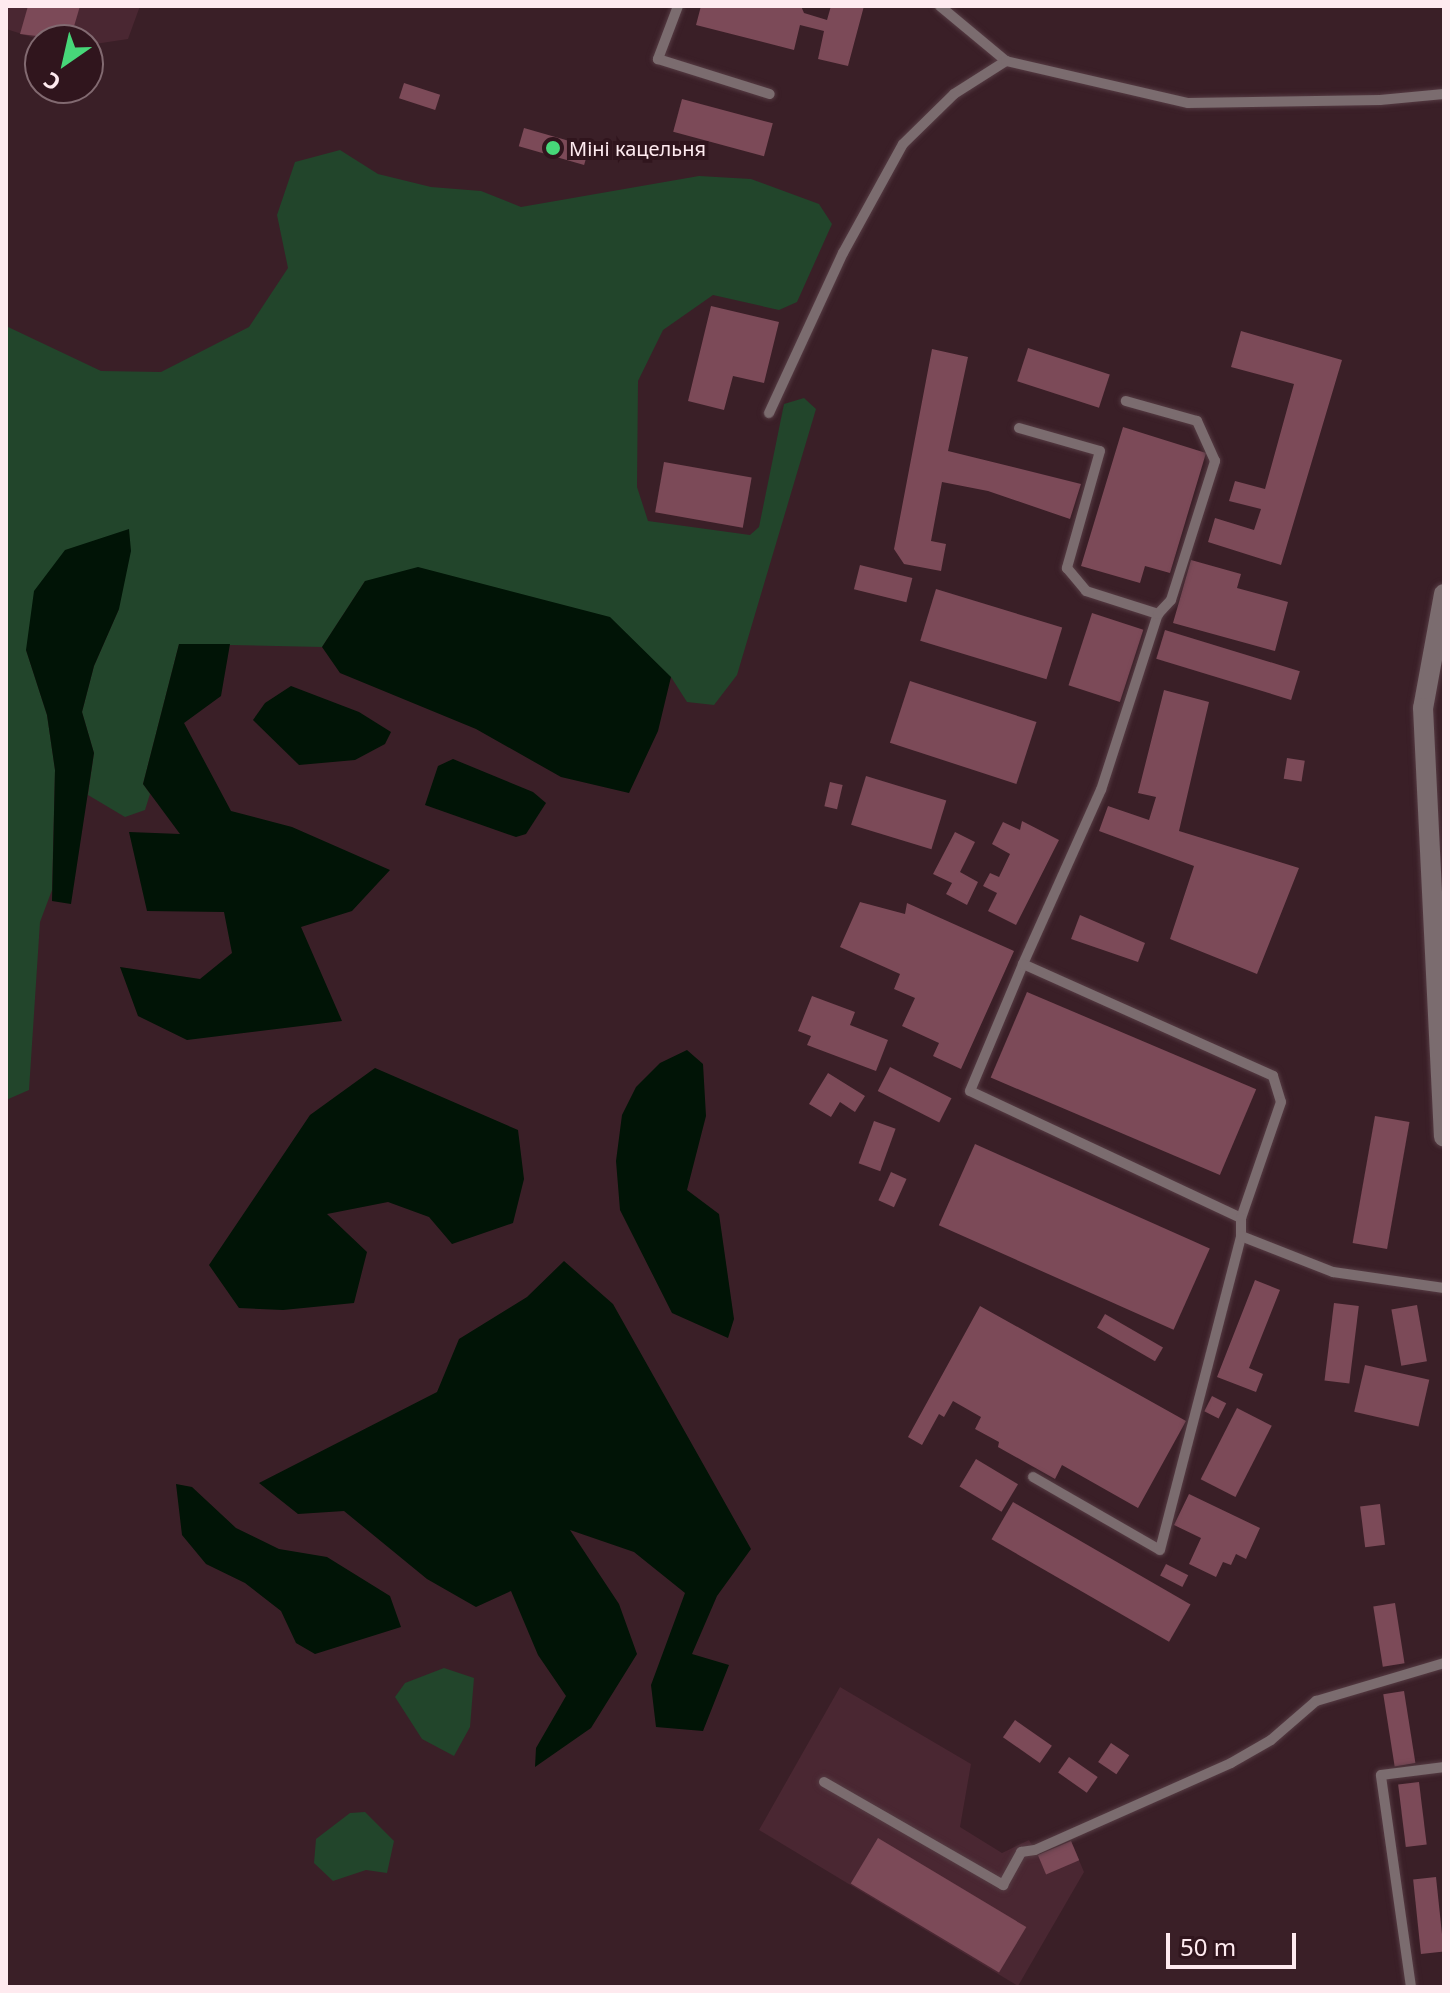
<!DOCTYPE html>
<meta charset="utf-8">
<style>
body{margin:0}
#map{position:relative;width:1450px;height:1993px;overflow:hidden;background:#3a1f27;font-family:"Noto Sans",sans-serif}
div>[style]{position:absolute}
.built>*{inset:0;background:#4a2732}
.green>*{inset:0;background:#22452b}
.water>*{inset:0;background:#011406}
.building>*{inset:0;background:#7c4a58;transform-origin:0 0}
.roads{filter:drop-shadow(0 0 2px #553b43) drop-shadow(0 0 2px #553b43)}
.service>*{height:10px;margin:-5px;padding:0 5px;transform-origin:5px;border-radius:5px;background:#7b6c6f}
.tertiary>*{height:20px;margin:-10px;padding:0 10px;transform-origin:10px;border-radius:10px;background:#7b6c6f}
.dots>*{width:22px;height:22px;translate:-50% -50%;box-sizing:border-box;border:4px solid #30151d;border-radius:50%}
span{translate:-50% -50%;white-space:nowrap;text-align:center;line-height:1.15;-webkit-text-stroke:8px #30151d;paint-order:stroke}
.poi-label{font-size:20px;color:#feeaef}
.left{translate:0 -50%;text-align:left}
.frame{position:absolute;inset:0;border:8px solid #feeaef;pointer-events:none}
.north{position:absolute;left:24px;top:24px;width:80px;height:80px;box-sizing:border-box;background:#30151d;border:2px solid #826a71;border-radius:50%;rotate:214deg;font-size:22px;font-weight:700;line-height:32px;text-align:center;color:#feeaef}
.north::after{content:'';display:block;margin:auto;width:28px;height:36px;background:#47d779;clip-path:polygon(50% 0,100% 100%,50% 72%,0 100%)}
.scale{position:absolute;left:1166px;top:1933px;width:130px;height:36px;box-sizing:border-box;border:4px solid #feeaef;border-top:0;padding-left:10px;font-size:24px;line-height:28px;white-space:nowrap;color:#feeaef;-webkit-text-stroke:6px #30151d;paint-order:stroke}
</style>
<div id="map">
<div class="built">
<div style="clip-path:polygon(6px 6px,140px 6px,128px 39px,88px 45px,88px 40px,41px 40px,6px 29px)"></div>
<div style="clip-path:polygon(840px 1687px,971px 1764px,960px 1827px,1002px 1853px,1029px 1840px,1039px 1856px,1071px 1841px,1084px 1872px,1018px 1986px,759px 1830px)"></div>
</div>
<div class="green">
<div style="clip-path:polygon(340px 150px,378px 174px,431px 187px,481px 191px,521px 207px,699px 176px,751px 179px,819px 204px,832px 224px,797px 302px,779px 310px,713px 295px,663px 330px,638px 381px,637px 487px,648px 521px,750px 535px,759px 527px,784px 404px,804px 398px,816px 409px,737px 675px,714px 705px,687px 702px,671px 677px,365px 581px,322px 647px,179px 644px,143px 784px,150px 794px,145px 810px,125px 817px,88px 795px,94px 753px,82px 712px,94px 666px,119px 609px,26px 650px,47px 715px,55px 770px,52px 890px,40px 922px,29px 1090px,6px 1100px,6px 326px,101px 371px,161px 372px,249px 327px,288px 268px,277px 215px,295px 162px)"></div>
<div style="clip-path:polygon(444px 1668px,474px 1678px,470px 1727px,454px 1756px,422px 1739px,395px 1697px,405px 1683px)"></div>
<div style="clip-path:polygon(365px 1812px,394px 1841px,387px 1873px,366px 1870px,333px 1881px,314px 1863px,316px 1839px,350px 1813px)"></div>
</div>
<div class="water">
<div style="clip-path:polygon(129px 529px,131px 551px,119px 609px,94px 666px,82px 712px,94px 753px,71px 904px,52px 901px,55px 770px,47px 715px,26px 650px,34px 591px,65px 550px)"></div>
<div style="clip-path:polygon(418px 567px,610px 617px,671px 677px,658px 731px,629px 793px,561px 777px,476px 729px,340px 673px,322px 647px,365px 581px)"></div>
<div style="clip-path:polygon(179px 644px,230px 644px,221px 696px,184px 723px,231px 811px,292px 827px,390px 870px,352px 911px,301px 927px,342px 1021px,187px 1040px,138px 1016px,120px 967px,200px 979px,232px 953px,224px 912px,147px 911px,129px 832px,180px 834px,143px 784px)"></div>
<div style="clip-path:polygon(291px 686px,359px 712px,391px 732px,385px 744px,355px 760px,299px 765px,253px 720px,265px 703px)"></div>
<div style="clip-path:polygon(453px 759px,533px 792px,546px 803px,526px 834px,516px 837px,425px 805px,438px 766px)"></div>
<div style="clip-path:polygon(687px 1050px,703px 1064px,706px 1116px,687px 1190px,719px 1214px,734px 1319px,728px 1338px,672px 1313px,620px 1210px,616px 1161px,622px 1115px,636px 1087px,660px 1063px)"></div>
<div style="clip-path:polygon(375px 1068px,518px 1130px,524px 1179px,513px 1223px,452px 1244px,429px 1217px,388px 1202px,327px 1214px,367px 1252px,354px 1303px,283px 1310px,239px 1308px,209px 1265px,310px 1115px)"></div>
<div style="clip-path:polygon(564px 1261px,613px 1304px,751px 1549px,717px 1596px,692px 1654px,729px 1665px,703px 1731px,656px 1727px,651px 1685px,685px 1593px,634px 1552px,570px 1530px,619px 1604px,637px 1654px,591px 1728px,535px 1767px,536px 1748px,566px 1696px,538px 1655px,511px 1591px,476px 1607px,427px 1579px,344px 1511px,298px 1514px,259px 1483px,437px 1392px,459px 1339px,527px 1297px)"></div>
<div style="clip-path:polygon(176px 1484px,192px 1487px,236px 1528px,279px 1549px,327px 1557px,390px 1596px,401px 1627px,315px 1654px,296px 1643px,281px 1611px,245px 1583px,206px 1564px,182px 1535px)"></div>
</div>
<div class="building">
<div style="clip-path:polygon(28px 6px,80px 6px,70px 40px,20px 34px)"></div>
<div style="clip-path:polygon(701px 6px,801px 6px,804px 13px,827px 20px,831px 6px,864px 6px,848px 66px,818px 59px,824px 31px,800px 25px,794px 50px,696px 25px)"></div>
<div style="left:404px;top:83px;width:38px;height:16px;rotate:18deg"></div>
<div style="left:682px;top:99px;width:94px;height:34px;rotate:15deg"></div>
<div style="left:524px;top:128px;width:68px;height:19px;rotate:16deg"></div>
<div style="clip-path:polygon(711px 306px,779px 322px,764px 383px,733px 376px,724px 410px,688px 401px)"></div>
<div style="clip-path:polygon(1241px 331px,1342px 360px,1281px 565px,1208px 542px,1215px 518px,1254px 530px,1261px 509px,1229px 501px,1235px 481px,1265px 489px,1294px 384px,1231px 367px)"></div>
<div style="left:1028px;top:348px;width:86px;height:35px;rotate:18deg"></div>
<div style="clip-path:polygon(932px 349px,968px 357px,948px 451px,1081px 484px,1070px 519px,988px 491px,942px 482px,931px 541px,946px 544px,941px 571px,904px 564px,894px 549px)"></div>
<div style="clip-path:polygon(1123px 427px,1206px 453px,1170px 573px,1145px 566px,1140px 583px,1081px 566px)"></div>
<div style="left:664px;top:462px;width:89px;height:51px;rotate:10deg"></div>
<div style="clip-path:polygon(1191px 560px,1241px 574px,1237px 588px,1288px 602px,1275px 651px,1173px 623px)"></div>
<div style="left:860px;top:565px;width:54px;height:25px;rotate:14deg"></div>
<div style="left:936px;top:589px;width:132px;height:54px;rotate:17deg"></div>
<div style="left:1092px;top:613px;width:54px;height:76px;rotate:18deg"></div>
<div style="left:1165px;top:630px;width:141px;height:30px;rotate:17deg"></div>
<div style="left:910px;top:681px;width:133px;height:65px;rotate:18deg"></div>
<div style="clip-path:polygon(1164px 690px,1209px 702px,1179px 831px,1299px 868px,1257px 974px,1170px 939px,1194px 866px,1099px 831px,1108px 806px,1149px 820px,1156px 797px,1138px 793px)"></div>
<div style="left:1287px;top:758px;width:18px;height:21px;rotate:9deg"></div>
<div style="left:866px;top:776px;width:84px;height:51px;rotate:17deg"></div>
<div style="left:830px;top:782px;width:13px;height:25px;rotate:13deg"></div>
<div style="clip-path:polygon(1022px 821px,1059px 840px,1016px 925px,988px 911px,997px 893px,983px 886px,990px 873px,999px 877px,1010px 854px,992px 844px,1003px 822px,1020px 830px)"></div>
<div style="clip-path:polygon(955px 832px,975px 842px,960px 872px,978px 882px,967px 905px,946px 894px,952px 883px,933px 874px)"></div>
<div style="clip-path:polygon(860px 902px,905px 914px,907px 903px,1014px 951px,961px 1069px,933px 1056px,939px 1043px,902px 1026px,915px 998px,894px 989px,900px 974px,840px 947px)"></div>
<div style="clip-path:polygon(1080px 915px,1145px 943px,1138px 962px,1071px 939px)"></div>
<div style="left:1027px;top:992px;width:249px;height:93px;rotate:23deg"></div>
<div style="clip-path:polygon(812px 996px,855px 1012px,850px 1025px,888px 1040px,876px 1071px,807px 1045px,811px 1036px,798px 1031px)"></div>
<div style="left:890px;top:1067px;width:69px;height:27px;rotate:27deg"></div>
<div style="clip-path:polygon(828px 1073px,865px 1096px,855px 1112px,840px 1102px,831px 1117px,809px 1104px)"></div>
<div style="left:1375px;top:1116px;width:35px;height:129px;rotate:10deg"></div>
<div style="left:874px;top:1121px;width:23px;height:45px;rotate:20deg"></div>
<div style="left:975px;top:1144px;width:257px;height:89px;rotate:24deg"></div>
<div style="left:891px;top:1172px;width:17px;height:31px;rotate:24deg"></div>
<div style="clip-path:polygon(1255px 1280px,1280px 1290px,1249px 1368px,1263px 1374px,1256px 1392px,1217px 1377px)"></div>
<div style="left:1334px;top:1303px;width:25px;height:78px;rotate:7deg"></div>
<div style="left:1417px;top:1305px;width:57px;height:26px;rotate:80deg"></div>
<div style="clip-path:polygon(980px 1306px,1186px 1421px,1138px 1508px,1062px 1465px,1055px 1479px,998px 1447px,999px 1442px,975px 1429px,981px 1417px,953px 1401px,944px 1417px,939px 1414px,922px 1445px,908px 1437px)"></div>
<div style="left:1105px;top:1314px;width:67px;height:16px;rotate:30deg"></div>
<div style="left:1365px;top:1365px;width:66px;height:48px;rotate:13deg"></div>
<div style="left:1212px;top:1396px;width:16px;height:17px;rotate:27deg"></div>
<div style="left:1237px;top:1408px;width:39px;height:80px;rotate:27deg"></div>
<div style="left:976px;top:1459px;width:49px;height:32px;rotate:31deg"></div>
<div style="clip-path:polygon(1189px 1494px,1260px 1528px,1246px 1559px,1236px 1554px,1231px 1565px,1223px 1562px,1216px 1577px,1189px 1564px,1201px 1538px,1174px 1525px)"></div>
<div style="left:1013px;top:1502px;width:205px;height:43px;rotate:30deg"></div>
<div style="left:1380px;top:1504px;width:41px;height:20px;rotate:83deg"></div>
<div style="left:1166px;top:1564px;width:25px;height:13px;rotate:27deg"></div>
<div style="left:1395px;top:1603px;width:61px;height:22px;rotate:81deg"></div>
<div style="left:1404px;top:1691px;width:73px;height:21px;rotate:81deg"></div>
<div style="left:1015px;top:1720px;width:45px;height:21px;rotate:35deg"></div>
<div style="left:1111px;top:1743px;width:22px;height:23px;rotate:34deg"></div>
<div style="left:1069px;top:1757px;width:35px;height:19px;rotate:35deg"></div>
<div style="left:1419px;top:1782px;width:63px;height:21px;rotate:83deg"></div>
<div style="left:878px;top:1838px;width:173px;height:53px;rotate:31deg"></div>
<div style="left:1071px;top:1841px;width:21px;height:36px;rotate:67deg"></div>
<div style="left:1436px;top:1877px;width:75px;height:23px;rotate:84deg"></div>
</div>
<div class="roads">
<div class="service">
<div style="left:678px;top:6px;width:57px;rotate:110.7deg"></div>
<div style="left:658px;top:59px;width:117px;rotate:17.4deg"></div>
<div style="left:940px;top:6px;width:86px;rotate:39.8deg"></div>
<div style="left:769px;top:413px;width:176px;rotate:-65.2deg"></div>
<div style="left:843px;top:253px;width:124px;rotate:-61.2deg"></div>
<div style="left:903px;top:144px;width:71px;rotate:-44.4deg"></div>
<div style="left:954px;top:94px;width:62px;rotate:-32.4deg"></div>
<div style="left:1006px;top:61px;width:187px;rotate:13deg"></div>
<div style="left:1188px;top:103px;width:192px;rotate:-0.9deg"></div>
<div style="left:1380px;top:100px;width:64px;rotate:-5.4deg"></div>
<div style="left:1019px;top:428px;width:84px;rotate:15.9deg"></div>
<div style="left:1100px;top:451px;width:122px;rotate:105.8deg"></div>
<div style="left:1067px;top:568px;width:30px;rotate:50deg"></div>
<div style="left:1086px;top:591px;width:76px;rotate:17.7deg"></div>
<div style="left:1023px;top:964px;width:191px;rotate:-65.9deg"></div>
<div style="left:1101px;top:790px;width:185px;rotate:-72.1deg"></div>
<div style="left:1158px;top:614px;width:19px;rotate:-47deg"></div>
<div style="left:1171px;top:600px;width:146px;rotate:-72.4deg"></div>
<div style="left:1215px;top:461px;width:44px;rotate:-114.2deg"></div>
<div style="left:1197px;top:421px;width:74px;rotate:-164.3deg"></div>
<div style="left:1241px;top:1218px;width:299px;rotate:-154.9deg"></div>
<div style="left:970px;top:1091px;width:138px;rotate:-67.3deg"></div>
<div style="left:1023px;top:964px;width:274px;rotate:24.1deg"></div>
<div style="left:1273px;top:1076px;width:27px;rotate:73deg"></div>
<div style="left:1281px;top:1102px;width:123px;rotate:109deg"></div>
<div style="left:1241px;top:1218px;width:18px;rotate:90deg"></div>
<div style="left:1033px;top:1477px;width:146px;rotate:29.9deg"></div>
<div style="left:1160px;top:1550px;width:324px;rotate:-75.5deg"></div>
<div style="left:1241px;top:1236px;width:99px;rotate:21.4deg"></div>
<div style="left:1333px;top:1272px;width:112px;rotate:8.2deg"></div>
<div style="left:824px;top:1782px;width:207px;rotate:29.9deg"></div>
<div style="left:1003px;top:1885px;width:38px;rotate:-61deg"></div>
<div style="left:1021px;top:1852px;width:14px;rotate:-8deg"></div>
<div style="left:1035px;top:1850px;width:214px;rotate:-23.9deg"></div>
<div style="left:1231px;top:1763px;width:46px;rotate:-29.9deg"></div>
<div style="left:1271px;top:1740px;width:60px;rotate:-40.9deg"></div>
<div style="left:1316px;top:1701px;width:134px;rotate:-16.5deg"></div>
<div style="left:1411px;top:1987px;width:214px;rotate:-98.1deg"></div>
<div style="left:1381px;top:1775px;width:64px;rotate:-7.2deg"></div>
</div>
<div class="tertiary">
<div style="left:1444px;top:594px;width:116px;rotate:100.4deg"></div>
<div style="left:1423px;top:708px;width:429px;rotate:87.2deg"></div>
</div>
</div>
<div class="dots">
<div style="left:553px;top:148px;background:#47d779"></div>
</div>
<div class="poi-label">
<span class="left" style="left:569px;top:148px">Міні кацельня</span>
</div>
<div class="frame"></div>
<div class="north">С</div>
<div class="scale">50 m</div>
</div>
